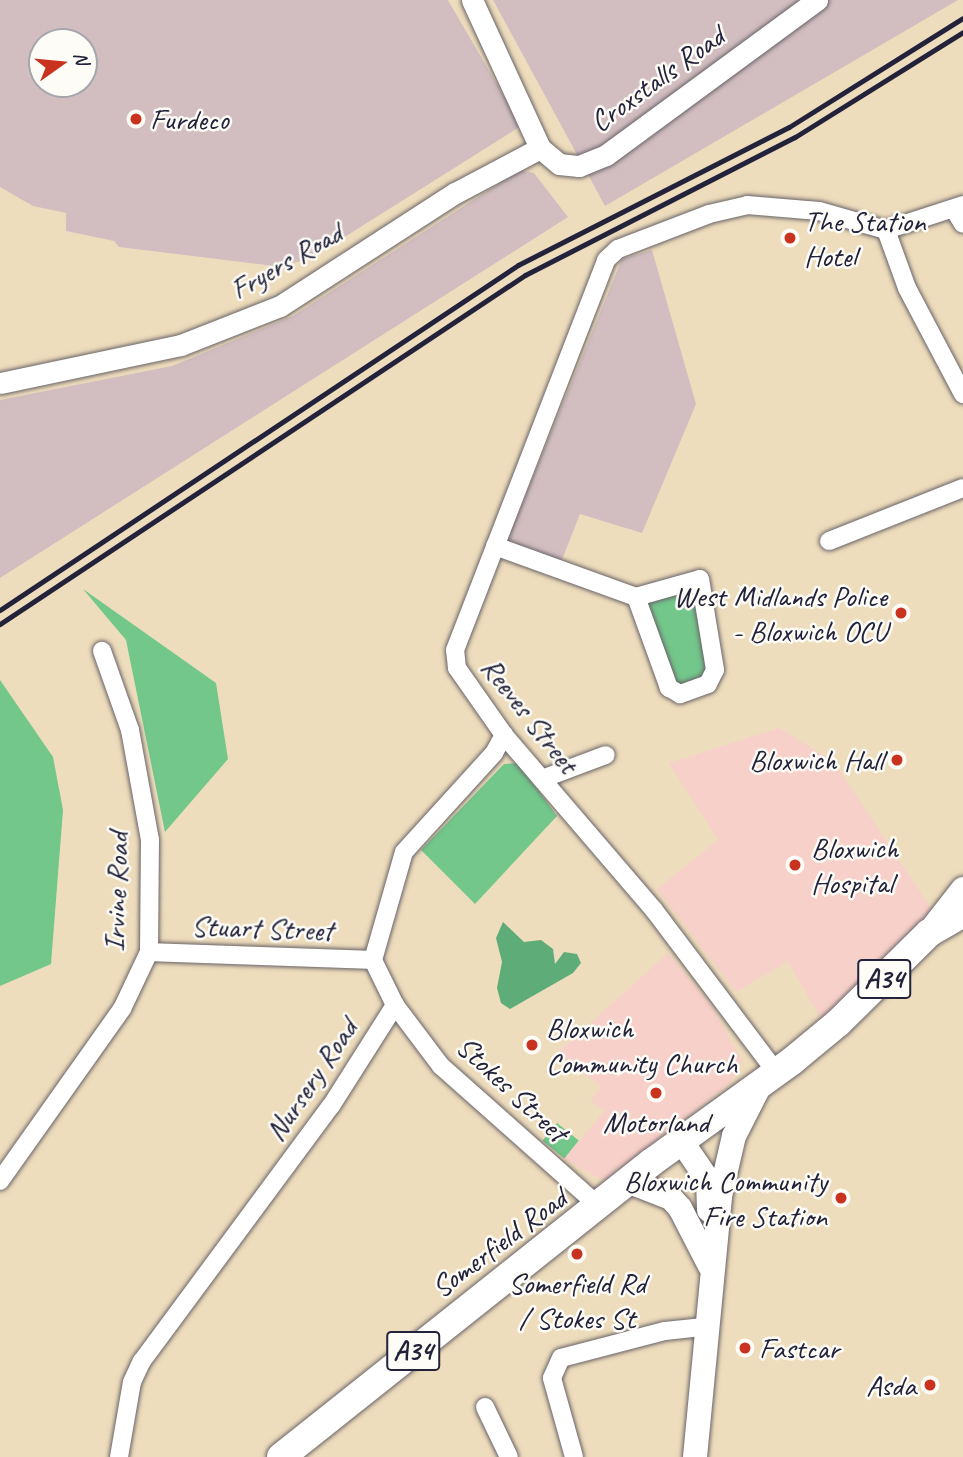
<!DOCTYPE html>
<style>
body{margin:0}
#map{position:relative;width:963px;height:1457px;overflow:hidden;background:#eeddbc;font-family:Caveat,sans-serif}
div>[style]{position:absolute}
.built>*{inset:0;background:#f7d0c9}
.industrial>*{inset:0;background:#d2bec1}
.green>*{inset:0;background:#73c78b;transform-origin:0 0}
.forest>*{inset:0;background:#5eac77}
.roads{filter:drop-shadow(0 0 2px #696368) drop-shadow(0 0 2px #696368)}
.minor>*{height:18px;margin:-9px;padding:0 9px;transform-origin:9px;border-radius:9px;background:#fff}
.tertiary>*{height:21px;margin:-10.5px;padding:0 10.5px;transform-origin:10.5px;border-radius:10.5px;background:#fff}
.secondary>*{height:24px;margin:-12px;padding:0 12px;transform-origin:12px;border-radius:12px;background:#fff}
.trunk>*{height:28px;margin:-14px;padding:0 14px;transform-origin:14px;border-radius:14px;background:#fff}
.rail>*{height:5px;margin:-2.5px;padding:0 2.5px;transform-origin:2.5px;border-radius:2.5px;background:#22223b}
.dots>*{width:19px;height:19px;translate:-50% -50%;box-sizing:border-box;border:4px solid #fdfcf7;border-radius:50%}
span{translate:-50% -50%;white-space:nowrap;text-align:center;line-height:1.15;-webkit-text-stroke:5px #fdfcf7;paint-order:stroke}
.shield-label span{padding:2px 5px;background:#fdfcf7;border:2px solid;border-radius:5px;-webkit-text-stroke-width:0}
.shield-label{font-size:28px;color:#22223b;font-weight:700}
.street-label{font-size:30px;color:#22223b}
.poi-label{font-size:30px;color:#22223b}
.left{translate:0 -50%;text-align:left}
.right{translate:-100% -50%;text-align:right}
.north{position:absolute;left:28px;top:28px;width:70px;height:70px;box-sizing:border-box;background:#fdfcf7;border:2px solid #a5a5ac;border-radius:50%;rotate:75deg;font-size:19px;font-weight:700;line-height:28px;text-align:center;color:#22223b}
.north::after{content:'';display:block;margin:auto;width:24px;height:32px;background:#c8321e;clip-path:polygon(50% 0,100% 100%,50% 72%,0 100%)}
</style>
<div id="map">
<div class="built">
<div style="clip-path:polygon(779px 728px,833px 761px,936px 916px,821px 1019px,788px 961px,736px 992px,657px 889px,718px 840px,669px 763px)"></div>
<div style="clip-path:polygon(668px 953px,713px 1008px,742px 1061px,730px 1083px,611px 1179px,600px 1179px,564px 1159px,605px 1110px,590px 1101px,601px 1087px,558px 1052px)"></div>
</div>
<div class="industrial">
<div style="clip-path:polygon(evenodd,0 0,448px 0,521px 126px,308px 260px,275px 266px,119px 247px,114px 241px,66px 231px,66px 213px,33px 206px,0 187px,0 0,42px 42px,84px 42px,84px 84px,42px 84px,42px 42px)"></div>
<div style="clip-path:polygon(493px 0,958px 0,605px 206px)"></div>
<div style="clip-path:polygon(520px 170px,534px 173px,568px 217px,0 578px,0 400px,172px 366px,293px 316px)"></div>
<div style="clip-path:polygon(652px 250px,696px 404px,642px 533px,580px 514px,561px 562px,506px 543px,622px 259px)"></div>
</div>
<div class="green">
<div style="clip-path:polygon(694px 583px,711px 668px,699px 682px,673px 686px,643px 604px)"></div>
<div style="clip-path:polygon(83px 589px,216px 683px,228px 759px,165px 832px,126px 640px)"></div>
<div style="clip-path:polygon(0 680px,53px 757px,63px 810px,51px 964px,0 986px)"></div>
<div style="clip-path:polygon(518px 763px,557px 816px,475px 904px,421px 850px,504px 764px)"></div>
<div style="left:557px;top:1123px;width:28px;height:23px;rotate:39deg"></div>
</div>
<div class="forest">
<div style="clip-path:polygon(503px 922px,524px 942px,541px 940px,553px 949px,555px 964px,564px 952px,577px 954px,581px 963px,573px 973px,510px 1009px,501px 1003px,497px 988px,502px 962px,496px 938px)"></div>
</div>
<div class="roads">
<div class="minor">
<div style="left:954px;top:209px;width:17px;rotate:59deg"></div>
<div style="left:886px;top:230px;width:62px;rotate:70.1deg"></div>
<div style="left:907px;top:288px;width:120px;rotate:62.2deg"></div>
<div style="left:886px;top:230px;width:81px;rotate:-18deg"></div>
<div style="left:829px;top:541px;width:144px;rotate:-21.6deg"></div>
<div style="left:495px;top:546px;width:150px;rotate:19.9deg"></div>
<div style="left:636px;top:597px;width:66px;rotate:-15.7deg"></div>
<div style="left:700px;top:579px;width:92px;rotate:80.6deg"></div>
<div style="left:715px;top:670px;width:16px;rotate:117deg"></div>
<div style="left:708px;top:684px;width:30px;rotate:160deg"></div>
<div style="left:680px;top:694px;width:13px;rotate:-151deg"></div>
<div style="left:669px;top:688px;width:97px;rotate:-109.9deg"></div>
<div style="left:542px;top:779px;width:68px;rotate:-20.6deg"></div>
<div style="left:149px;top:952px;width:224px;rotate:2deg"></div>
<div style="left:395px;top:1005px;width:76px;rotate:53deg"></div>
<div style="left:441px;top:1066px;width:213px;rotate:41.6deg"></div>
<div style="left:776px;top:1072px;width:203px;rotate:-127deg"></div>
<div style="left:654px;top:910px;width:230px;rotate:-130.6deg"></div>
<div style="left:504px;top:735px;width:82px;rotate:-125deg"></div>
<div style="left:457px;top:668px;width:18px;rotate:-96deg"></div>
<div style="left:455px;top:650px;width:418px;rotate:-68.8deg"></div>
<div style="left:606px;top:260px;width:16px;rotate:-43deg"></div>
<div style="left:618px;top:249px;width:97px;rotate:-21deg"></div>
<div style="left:709px;top:214px;width:39px;rotate:-13deg"></div>
<div style="left:747px;top:205px;width:72px;rotate:4.8deg"></div>
<div style="left:819px;top:211px;width:70px;rotate:15.8deg"></div>
<div style="left:0;top:1181px;width:211px;rotate:-54.7deg"></div>
<div style="left:122px;top:1009px;width:63px;rotate:-64.7deg"></div>
<div style="left:149px;top:952px;width:112px;rotate:-89.5deg"></div>
<div style="left:150px;top:840px;width:112px;rotate:-100.3deg"></div>
<div style="left:130px;top:730px;width:84px;rotate:-109.5deg"></div>
<div style="left:485px;top:1407px;width:55px;rotate:64.4deg"></div>
<div style="left:119px;top:1457px;width:76px;rotate:-80.2deg"></div>
<div style="left:132px;top:1382px;width:23px;rotate:-65deg"></div>
<div style="left:142px;top:1361px;width:317px;rotate:-53.5deg"></div>
<div style="left:331px;top:1106px;width:120px;rotate:-57.6deg"></div>
<div style="left:395px;top:1005px;width:50px;rotate:-116.1deg"></div>
<div style="left:373px;top:960px;width:112px;rotate:-74deg"></div>
<div style="left:404px;top:852px;width:134px;rotate:-47.7deg"></div>
<div style="left:494px;top:753px;width:21px;rotate:-61deg"></div>
<div style="left:574px;top:1457px;width:82px;rotate:-105.6deg"></div>
<div style="left:552px;top:1378px;width:22px;rotate:-66deg"></div>
<div style="left:561px;top:1358px;width:107px;rotate:-14.6deg"></div>
<div style="left:665px;top:1331px;width:39px;rotate:-6deg"></div>
</div>
<div class="tertiary">
<div style="left:472px;top:0;width:163px;rotate:65.3deg"></div>
<div style="left:540px;top:148px;width:25px;rotate:40deg"></div>
<div style="left:559px;top:164px;width:20px;rotate:6deg"></div>
<div style="left:579px;top:166px;width:29px;rotate:-22deg"></div>
<div style="left:606px;top:155px;width:262px;rotate:-36.3deg"></div>
<div style="left:0;top:383px;width:185px;rotate:-11.9deg"></div>
<div style="left:181px;top:345px;width:106px;rotate:-21.5deg"></div>
<div style="left:280px;top:306px;width:208px;rotate:-32.9deg"></div>
<div style="left:455px;top:193px;width:96px;rotate:-27.9deg"></div>
</div>
<div class="secondary">
<div style="left:931px;top:930px;width:52px;rotate:-52deg"></div>
<div style="left:682px;top:1142px;width:46px;rotate:55.6deg"></div>
<div style="left:708px;top:1180px;width:30px;rotate:88deg"></div>
<div style="left:630px;top:1182px;width:44px;rotate:21.3deg"></div>
<div style="left:671px;top:1198px;width:13px;rotate:48deg"></div>
<div style="left:680px;top:1208px;width:65px;rotate:62.7deg"></div>
<div style="left:695px;top:1457px;width:262px;rotate:-84.5deg"></div>
<div style="left:720px;top:1196px;width:62px;rotate:-76.9deg"></div>
<div style="left:734px;top:1136px;width:57px;rotate:-63deg"></div>
</div>
<div class="trunk">
<div style="left:281px;top:1457px;width:474px;rotate:-38.5deg"></div>
<div style="left:652px;top:1162px;width:173px;rotate:-35.8deg"></div>
<div style="left:792px;top:1061px;width:60px;rotate:-39.6deg"></div>
<div style="left:838px;top:1023px;width:128px;rotate:-44.7deg"></div>
<div style="left:929px;top:933px;width:39px;rotate:-30deg"></div>
</div>
</div>
<div class="rail">
<div style="left:0;top:610px;width:622px;rotate:-33.66deg"></div>
<div style="left:518px;top:265px;width:304px;rotate:-27deg"></div>
<div style="left:789px;top:127px;width:205px;rotate:-32.1deg"></div>
<div style="left:0;top:624px;width:630px;rotate:-33.61deg"></div>
<div style="left:525px;top:275px;width:303px;rotate:-27.1deg"></div>
<div style="left:795px;top:137px;width:198px;rotate:-32deg"></div>
</div>
<div class="dots">
<div style="left:136px;top:119px;background:#c8321e"></div>
<div style="left:790px;top:238px;background:#c8321e"></div>
<div style="left:901px;top:613px;background:#c8321e"></div>
<div style="left:897px;top:760px;background:#c8321e"></div>
<div style="left:795px;top:865px;background:#c8321e"></div>
<div style="left:532px;top:1045px;background:#c8321e"></div>
<div style="left:656px;top:1093px;background:#c8321e"></div>
<div style="left:841px;top:1198px;background:#c8321e"></div>
<div style="left:577px;top:1254px;background:#c8321e"></div>
<div style="left:745px;top:1348px;background:#c8321e"></div>
<div style="left:930px;top:1385px;background:#c8321e"></div>
</div>
<div class="shield-label">
<span style="left:884px;top:979px">A34</span>
<span style="left:413px;top:1351px">A34</span>
</div>
<div class="street-label">
<span style="left:657px;top:79px;rotate:-36deg">Croxstalls Road</span>
<span style="left:286px;top:261px;rotate:-30deg">Fryers Road</span>
<span style="left:530px;top:715px;rotate:52deg">Reeves Street</span>
<span style="left:116px;top:892px;rotate:-88deg">Irvine Road</span>
<span style="left:262px;top:928px;rotate:2deg">Stuart Street</span>
<span style="left:311px;top:1080px;rotate:-56deg">Nursery Road</span>
<span style="left:512px;top:1089px;rotate:43deg">Stokes Street</span>
<span style="left:499px;top:1243px;rotate:-37deg">Somerfield Road</span>
</div>
<div class="poi-label">
<span class="left" style="left:150px;top:119px">Furdeco</span>
<span class="left" style="left:804px;top:238px">The Station<br>Hotel</span>
<span class="right" style="left:887px;top:613px">West Midlands Police<br>- Bloxwich OCU</span>
<span class="right" style="left:883px;top:760px">Bloxwich Hall</span>
<span class="left" style="left:811px;top:865px">Bloxwich<br>Hospital</span>
<span class="left" style="left:546px;top:1045px">Bloxwich<br>Community Church</span>
<span style="left:656px;top:1122px">Motorland</span>
<span class="right" style="left:827px;top:1198px">Bloxwich Community<br>Fire Station</span>
<span style="left:577px;top:1300px">Somerfield Rd<br>/ Stokes St</span>
<span class="left" style="left:759px;top:1348px">Fastcar</span>
<span class="right" style="left:916px;top:1385px">Asda</span>
</div>
<div class="north">N</div>
</div>
